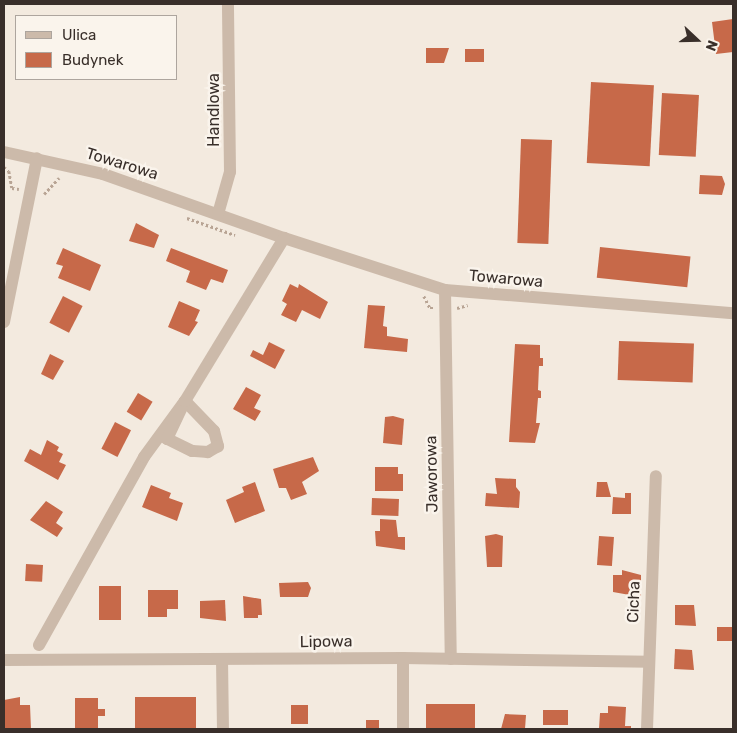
<!DOCTYPE html>
<style>
body{margin:0}
#map{position:relative;width:737px;height:733px;overflow:hidden;background:#f3eadf;font-family:Rubik,sans-serif}
div>[style]{position:absolute}
.building>*{inset:0;background:#c76949;transform-origin:0 0}
.path>*{height:2.5px;margin-top:-1.25px;transform-origin:0;background:repeating-linear-gradient(90deg,#b8a494 0 2.5px,transparent 0 5px)}
.street>*{height:12px;margin:-6px;padding:0 6px;transform-origin:6px;border-radius:6px;background:#ccbaaa}
span{translate:-50% -50%;white-space:nowrap;text-align:center;line-height:1.15;-webkit-text-stroke:5px #faf4ec;paint-order:stroke}
.street-label{font-size:16px;color:#392f2a}
.frame{position:absolute;inset:0;border:5px solid #392f2a;pointer-events:none}
.legend{position:absolute;left:15px;top:15px;width:162px;height:65px;box-sizing:border-box;background:#faf4ec;border:1px solid #ada59e;margin:0;padding:6px 9px;list-style:none;font-size:15px;color:#392f2a}
.legend li{display:flex;align-items:center;gap:10px;height:25px}
.legend b{width:25px;border:1px solid #ada59e}
.north{position:absolute;left:672px;top:15px;width:50px;height:50px;-webkit-text-stroke:4px #faf4ec;paint-order:stroke;rotate:111deg;font-size:14px;font-weight:700;line-height:20px;text-align:center;color:#392f2a}
.north::after{content:'';display:block;margin:auto;width:18px;height:22px;background:#392f2a;clip-path:polygon(50% 0,100% 100%,50% 72%,0 100%)}
</style>
<div id="map">
<div class="building">
<div style="clip-path:polygon(733px 19px,733px 52px,716px 54px,712px 22px)"></div>
<div style="clip-path:polygon(426px 48px,449px 48px,444px 63px,426px 63px)"></div>
<div style="left:465px;top:49px;width:19px;height:13px"></div>
<div style="left:591px;top:82px;width:63px;height:81px;rotate:3deg"></div>
<div style="left:662px;top:93px;width:37px;height:62px;rotate:3deg"></div>
<div style="left:521px;top:139px;width:31px;height:104px;rotate:2deg"></div>
<div style="clip-path:polygon(700px 175px,722px 176px,725px 184px,722px 195px,699px 194px)"></div>
<div style="clip-path:polygon(136px 223px,159px 235px,154px 248px,129px 241px)"></div>
<div style="left:600px;top:247px;width:91px;height:31px;rotate:6deg"></div>
<div style="clip-path:polygon(63px 248px,101px 265px,90px 291px,58px 278px,63px 266px,56px 264px)"></div>
<div style="clip-path:polygon(171px 248px,228px 270px,223px 283px,211px 279px,206px 290px,186px 282px,190px 271px,166px 261px)"></div>
<div style="clip-path:polygon(290px 284px,298px 288px,299px 284px,328px 302px,320px 319px,302px 310px,296px 322px,281px 315px,287px 304px,282px 301px)"></div>
<div style="left:63px;top:296px;width:22px;height:30px;rotate:27deg"></div>
<div style="clip-path:polygon(179px 301px,200px 310px,195px 321px,198px 322px,189px 336px,168px 327px)"></div>
<div style="clip-path:polygon(368px 305px,385px 306px,383px 326px,387px 327px,387px 336px,408px 339px,407px 352px,364px 348px)"></div>
<div style="left:619px;top:341px;width:75px;height:39px;rotate:2deg"></div>
<div style="clip-path:polygon(269px 342px,285px 350px,275px 369px,250px 356px,253px 350px,263px 355px)"></div>
<div style="clip-path:polygon(515px 344px,540px 345px,540px 358px,543px 358px,543px 366px,539px 366px,538px 390px,541px 391px,541px 398px,538px 398px,536px 423px,540px 423px,535px 443px,509px 442px)"></div>
<div style="clip-path:polygon(50px 354px,64px 361px,53px 380px,41px 374px)"></div>
<div style="clip-path:polygon(246px 387px,261px 395px,254px 408px,261px 411px,255px 421px,233px 409px)"></div>
<div style="left:138px;top:393px;width:17px;height:22px;rotate:31deg"></div>
<div style="clip-path:polygon(393px 416px,404px 419px,402px 445px,383px 443px,385px 417px)"></div>
<div style="left:115px;top:422px;width:18px;height:30px;rotate:27deg"></div>
<div style="clip-path:polygon(47px 440px,59px 447px,57px 451px,63px 454px,59px 462px,66px 465px,58px 480px,24px 461px,30px 449px,41px 455px)"></div>
<div style="clip-path:polygon(313px 457px,319px 471px,302px 482px,307px 494px,291px 500px,286px 488px,279px 488px,273px 469px)"></div>
<div style="clip-path:polygon(375px 467px,398px 467px,398px 474px,403px 474px,403px 491px,375px 491px)"></div>
<div style="clip-path:polygon(495px 478px,516px 479px,516px 487px,520px 492px,519px 508px,485px 506px,486px 493px,497px 494px)"></div>
<div style="clip-path:polygon(255px 482px,265px 511px,235px 523px,226px 500px,244px 492px,242px 487px)"></div>
<div style="clip-path:polygon(597px 482px,607px 482px,611px 497px,596px 497px)"></div>
<div style="clip-path:polygon(151px 485px,171px 493px,169px 498px,183px 503px,177px 521px,142px 507px)"></div>
<div style="clip-path:polygon(625px 493px,631px 493px,631px 514px,612px 514px,613px 497px,625px 498px)"></div>
<div style="left:372px;top:498px;width:27px;height:17px;rotate:2deg"></div>
<div style="clip-path:polygon(46px 501px,63px 512px,56px 523px,63px 528px,57px 537px,30px 520px)"></div>
<div style="clip-path:polygon(380px 519px,396px 520px,398px 537px,405px 537px,405px 550px,376px 546px,375px 531px,380px 531px)"></div>
<div style="clip-path:polygon(496px 534px,503px 536px,502px 567px,487px 567px,485px 536px)"></div>
<div style="left:599px;top:536px;width:15px;height:29px;rotate:4deg"></div>
<div style="left:26px;top:564px;width:17px;height:17px;rotate:3deg"></div>
<div style="clip-path:polygon(622px 570px,641px 575px,641px 597px,613px 592px,613px 575px,622px 575px)"></div>
<div style="clip-path:polygon(308px 582px,311px 588px,308px 597px,280px 597px,279px 583px)"></div>
<div style="left:99px;top:586px;width:22px;height:34px"></div>
<div style="clip-path:polygon(148px 590px,178px 590px,178px 609px,167px 609px,167px 617px,148px 617px)"></div>
<div style="clip-path:polygon(243px 596px,261px 599px,262px 615px,258px 615px,258px 618px,244px 618px)"></div>
<div style="clip-path:polygon(225px 600px,226px 621px,200px 618px,200px 601px)"></div>
<div style="clip-path:polygon(675px 605px,694px 605px,696px 626px,675px 625px)"></div>
<div style="left:717px;top:627px;width:16px;height:14px"></div>
<div style="clip-path:polygon(675px 649px,692px 650px,694px 670px,674px 669px)"></div>
<div style="clip-path:polygon(20px 697px,20px 705px,30px 705px,31px 729px,4px 729px,4px 700px)"></div>
<div style="left:135px;top:697px;width:61px;height:32px"></div>
<div style="clip-path:polygon(75px 698px,98px 698px,98px 709px,105px 709px,105px 716px,98px 716px,98px 729px,75px 729px)"></div>
<div style="left:475px;top:704px;width:25px;height:49px;rotate:90deg"></div>
<div style="left:308px;top:705px;width:19px;height:17px;rotate:90deg"></div>
<div style="clip-path:polygon(608px 706px,626px 707px,625px 726px,631px 726px,631px 729px,599px 729px,600px 713px,608px 713px)"></div>
<div style="left:543px;top:710px;width:25px;height:15px"></div>
<div style="clip-path:polygon(505px 714px,526px 715px,525px 729px,501px 729px)"></div>
<div style="left:366px;top:720px;width:13px;height:9px"></div>
</div>
<div class="path">
<div style="left:4px;top:167px;width:6px;rotate:39deg"></div>
<div style="left:9px;top:171px;width:17px;rotate:80deg"></div>
<div style="left:12px;top:188px;width:7px;rotate:8deg"></div>
<div style="left:44px;top:194px;width:22px;rotate:-47deg"></div>
<div style="left:187px;top:218px;width:51px;rotate:19.5deg"></div>
<div style="left:424px;top:296px;width:13px;rotate:63deg"></div>
<div style="left:430px;top:308px;width:4px"></div>
<div style="left:457px;top:308px;width:11px;rotate:-15deg"></div>
</div>
<div class="street">
<div style="left:4px;top:152px;width:101px;rotate:12.5deg"></div>
<div style="left:103px;top:174px;width:192px;rotate:19.5deg"></div>
<div style="left:284px;top:238px;width:169px;rotate:17.9deg"></div>
<div style="left:445px;top:290px;width:289px;rotate:4.6deg"></div>
<div style="left:218px;top:214px;width:44px;rotate:-74.1deg"></div>
<div style="left:230px;top:172px;width:168px;rotate:-90.7deg"></div>
<div style="left:445px;top:290px;width:369px;rotate:89.1deg"></div>
<div style="left:4px;top:322px;width:167px;rotate:-78.6deg"></div>
<div style="left:39px;top:645px;width:215px;rotate:-60.8deg"></div>
<div style="left:144px;top:457px;width:69px;rotate:-53.8deg"></div>
<div style="left:185px;top:401px;width:42px;rotate:46deg"></div>
<div style="left:214px;top:431px;width:16px;rotate:75deg"></div>
<div style="left:218px;top:446px;width:12px;rotate:149deg"></div>
<div style="left:208px;top:452px;width:16px;rotate:-176deg"></div>
<div style="left:192px;top:451px;width:28px;rotate:-154deg"></div>
<div style="left:167px;top:439px;width:42px;rotate:-64.7deg"></div>
<div style="left:185px;top:401px;width:191px;rotate:-58.7deg"></div>
<div style="left:222px;top:659px;width:70px;rotate:89.2deg"></div>
<div style="left:4px;top:660px;width:399px;rotate:-0.3deg"></div>
<div style="left:403px;top:658px;width:246px;rotate:0.9deg"></div>
<div style="left:403px;top:729px;width:71px;rotate:-90deg"></div>
<div style="left:647px;top:729px;width:253px;rotate:-88deg"></div>
</div>
<div class="street-label">
<span style="left:214px;top:110px;rotate:-90deg">Handlowa</span>
<span style="left:122px;top:164px;rotate:17deg">Towarowa</span>
<span style="left:506px;top:279px;rotate:5deg">Towarowa</span>
<span style="left:432px;top:474px;rotate:-91deg">Jaworowa</span>
<span style="left:634px;top:602px;rotate:-88deg">Cicha</span>
<span style="left:326px;top:642px;rotate:-1deg">Lipowa</span>
</div>
<div class="frame"></div>
<ul class="legend">
<li><b style="height:6px;background:#ccbaaa"></b>Ulica</li>
<li><b style="height:14px;background:#c76949"></b>Budynek</li>
</ul>
<div class="north">N</div>
</div>
